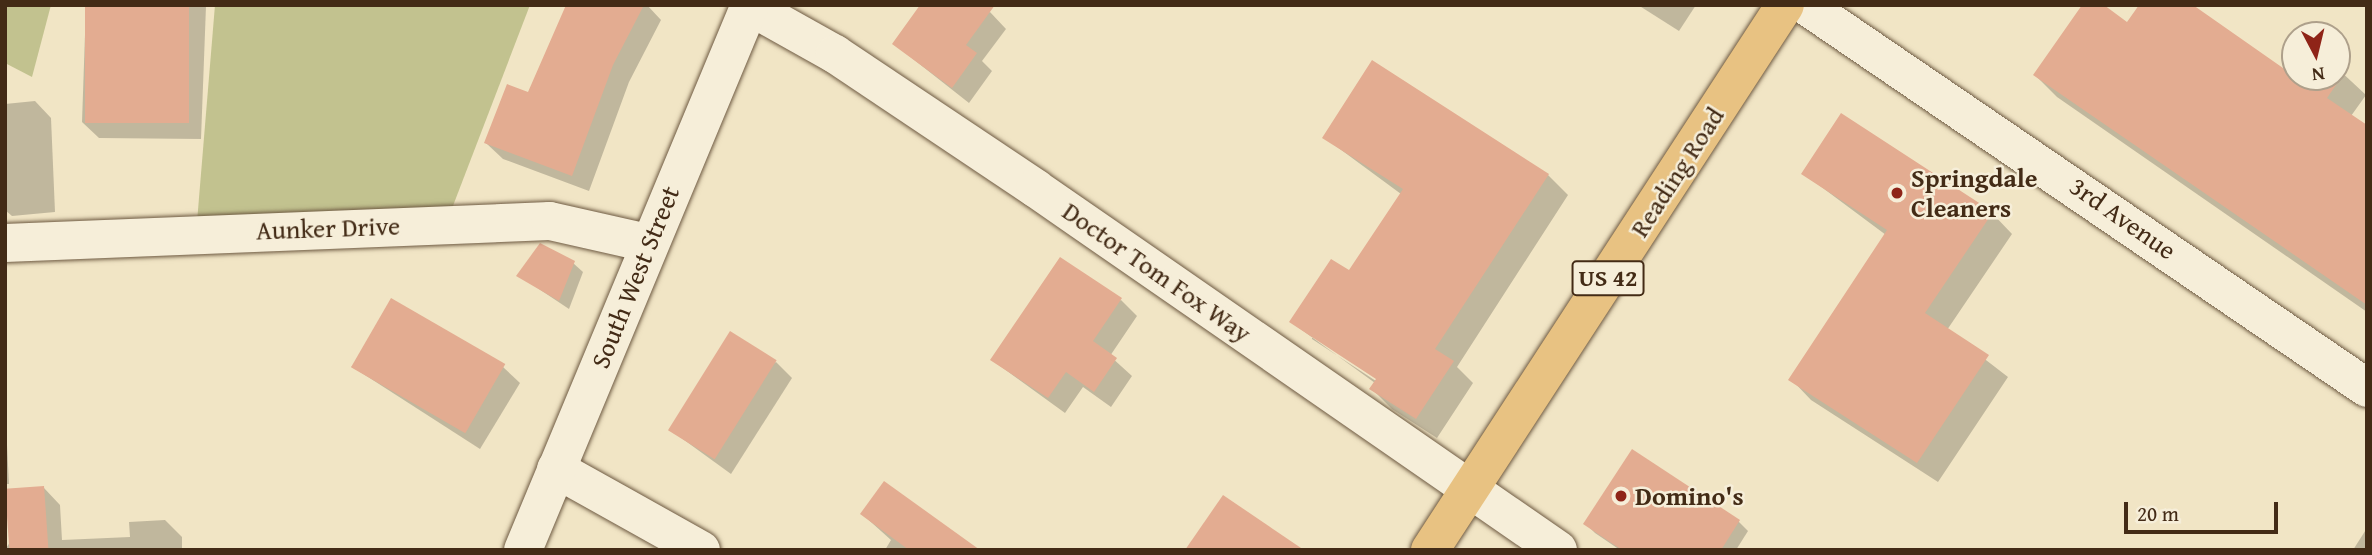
<!DOCTYPE html>
<style>
body{margin:0}
#map{position:relative;width:2372px;height:555px;overflow:hidden;background:#f1e5c5;font-family:"Gentium Book Plus",serif}
div>[style]{position:absolute}
.green>*{inset:0;background:#c2c28f}
.shadow>*{inset:0;background:#0003}
.building>*{inset:0;background:#e3ac91;transform-origin:0 0}
.roads{filter:drop-shadow(0 0 2px #6e5a42) drop-shadow(0 0 2px #6e5a42)}
.minor>*{height:38px;margin:-19px;padding:0 19px;transform-origin:19px;border-radius:19px;background:#f6eed9}
.major>*{height:38px;margin:-19px;padding:0 19px;transform-origin:19px;border-radius:19px;background:#e8c282}
.dots>*{width:19px;height:19px;translate:-50% -50%;box-sizing:border-box;border:4px solid #f6eed9;border-radius:50%}
span{translate:-50% -50%;white-space:nowrap;text-align:center;line-height:1.15;-webkit-text-stroke:5px #f6eed9;paint-order:stroke}
.shield-label span{padding:2px 5px;background:#f6eed9;border:2px solid;border-radius:5px;-webkit-text-stroke-width:0}
.shield-label{font-size:24px;color:#432b16;font-weight:700}
.street-label{font-size:26px;color:#432b16}
.poi-label{font-size:26px;color:#432b16;font-weight:700}
.left{translate:0 -50%;text-align:left}
.frame{position:absolute;inset:0;border:7px solid #432b16;pointer-events:none}
.north{position:absolute;left:2281px;top:21px;width:70px;height:70px;box-sizing:border-box;background:#f6eed9;border:2px solid #aea08b;border-radius:50%;rotate:173deg;font-size:19px;font-weight:700;line-height:28px;text-align:center;color:#432b16}
.north::after{content:'';display:block;margin:auto;width:24px;height:32px;background:#8f2418;clip-path:polygon(50% 0,100% 100%,50% 72%,0 100%)}
.scale{position:absolute;left:2124px;top:502px;width:154px;height:32px;box-sizing:border-box;border:4px solid #432b16;border-top:0;padding-left:9px;font-size:21px;line-height:24px;white-space:nowrap;color:#432b16;-webkit-text-stroke:5px #f6eed9;paint-order:stroke}
</style>
<div id="map">
<div class="green">
<div style="clip-path:polygon(5px 5px,51px 5px,32px 77px,5px 63px)"></div>
<div style="clip-path:polygon(215px 5px,530px 5px,446px 224px,196px 234px)"></div>
</div>
<div class="shadow">
<div style="clip-path:polygon(86px 5px,206px 6px,201px 139px,99px 138px,82px 122px)"></div>
<div style="clip-path:polygon(568px 5px,647px 5px,661px 20px,629px 82px,589px 191px,503px 159px,486px 143px,529px 94px)"></div>
<div style="clip-path:polygon(1638px 5px,1696px 5px,1679px 31px)"></div>
<div style="clip-path:polygon(990px 12px,1006px 29px,982px 61px,992px 71px,969px 103px,894px 44px)"></div>
<div style="clip-path:polygon(2128px 24px,2291px 75px,2295px 70px,2295px 77px,2337px 77px,2337px 68px,2366px 95px,2351px 116px,2367px 128px,2367px 312px,2057px 97px,2035px 75px)"></div>
<div style="clip-path:polygon(35px 101px,51px 118px,55px 212px,12px 216px,5px 210px,5px 104px)"></div>
<div style="clip-path:polygon(evenodd,1325px 138px,1548px 175px,1568px 195px,1457px 367px,1473px 383px,1437px 438px,1392px 409px,1372px 389px,1375px 383px,1291px 322px,1349px 273px,1401px 194px,1325px 138px,1312px 335px,1384px 382px,1382px 385px,1312px 339px,1312px 335px)"></div>
<div style="clip-path:polygon(1804px 174px,1992px 213px,2012px 234px,1947px 330px,2008px 377px,1938px 482px,1811px 400px,1791px 379px,1886px 235px)"></div>
<div style="clip-path:polygon(573px 263px,583px 272px,569px 309px,518px 275px)"></div>
<div style="clip-path:polygon(1121px 300px,1137px 316px,1110px 356px,1132px 376px,1111px 407px,1083px 387px,1065px 413px,992px 360px)"></div>
<div style="clip-path:polygon(776px 362px,792px 378px,731px 474px,669px 429px)"></div>
<div style="clip-path:polygon(351px 366px,503px 367px,520px 383px,480px 449px)"></div>
<div style="clip-path:polygon(5px 406px,9px 484px,5px 484px)"></div>
<div style="clip-path:polygon(1633px 452px,1739px 522px,1748px 531px,1736px 550px,1620px 550px,1595px 533px,1586px 524px)"></div>
<div style="clip-path:polygon(44px 488px,60px 505px,62px 540px,130px 537px,129px 522px,165px 520px,182px 537px,182px 550px,5px 550px)"></div>
<div style="clip-path:polygon(862px 514px,977px 550px,885px 550px,891px 540px)"></div>
<div style="clip-path:polygon(2367px 528px,2367px 550px,2353px 550px)"></div>
</div>
<div class="building">
<div style="left:85px;top:5px;width:104px;height:118px"></div>
<div style="clip-path:polygon(566px 5px,644px 5px,613px 65px,572px 176px,484px 143px,507px 84px,528px 92px)"></div>
<div style="clip-path:polygon(920px 5px,995px 5px,966px 45px,977px 53px,952px 88px,892px 44px)"></div>
<div style="clip-path:polygon(2082px 5px,2104px 5px,2127px 22px,2139px 5px,2193px 5px,2290px 73px,2295px 66px,2295px 77px,2337px 77px,2337px 66px,2345px 72px,2327px 98px,2367px 125px,2367px 305px,2033px 75px)"></div>
<div style="clip-path:polygon(1372px 60px,1549px 174px,1435px 349px,1454px 361px,1416px 419px,1369px 389px,1376px 379px,1289px 322px,1331px 259px,1349px 270px,1403px 189px,1322px 138px)"></div>
<div style="clip-path:polygon(1841px 113px,1993px 212px,1925px 313px,1989px 355px,1917px 463px,1788px 380px,1887px 230px,1801px 174px)"></div>
<div style="clip-path:polygon(540px 243px,575px 261px,559px 301px,516px 276px)"></div>
<div style="clip-path:polygon(1060px 257px,1122px 298px,1093px 341px,1117px 358px,1094px 392px,1066px 372px,1048px 398px,990px 360px)"></div>
<div style="left:391px;top:298px;width:132px;height:80px;rotate:30deg"></div>
<div style="left:730px;top:331px;width:55px;height:117px;rotate:32deg"></div>
<div style="clip-path:polygon(1632px 449px,1740px 520px,1721px 550px,1622px 550px,1583px 524px)"></div>
<div style="clip-path:polygon(884px 481px,980px 550px,909px 550px,860px 514px)"></div>
<div style="left:44px;top:486px;width:64px;height:39px;rotate:86deg"></div>
<div style="clip-path:polygon(1223px 495px,1304px 550px,1185px 550px)"></div>
</div>
<div class="roads">
<div class="minor">
<div style="left:1805px;top:5px;width:680px;rotate:34.27deg"></div>
<div style="left:749px;top:6px;width:98px;rotate:29.2deg"></div>
<div style="left:835px;top:54px;width:241px;rotate:33.8deg"></div>
<div style="left:1035px;top:188px;width:636px;rotate:34.69deg"></div>
<div style="left:5px;top:243px;width:545px;rotate:-2.31deg"></div>
<div style="left:550px;top:221px;width:100px;rotate:12.7deg"></div>
<div style="left:556px;top:469px;width:166px;rotate:29.2deg"></div>
<div style="left:523px;top:550px;width:590px;rotate:-67.39deg"></div>
</div>
<div class="major">
<div style="left:1430px;top:550px;width:650px;rotate:-56.92deg"></div>
</div>
</div>
<div class="dots">
<div style="left:1897px;top:193px;background:#8f2418"></div>
<div style="left:1621px;top:496px;background:#8f2418"></div>
</div>
<div class="shield-label">
<span style="left:1608px;top:278px">US 42</span>
</div>
<div class="street-label">
<span style="left:1677px;top:172px;rotate:-57deg">Reading Road</span>
<span style="left:2123px;top:218px;rotate:35deg">3rd Avenue</span>
<span style="left:328px;top:228px;rotate:-2deg">Aunker Drive</span>
<span style="left:1157px;top:272px;rotate:35deg">Doctor Tom Fox Way</span>
<span style="left:635px;top:277px;rotate:-68deg">South West Street</span>
</div>
<div class="poi-label">
<span class="left" style="left:1911px;top:193px">Springdale<br>Cleaners</span>
<span class="left" style="left:1635px;top:496px">Domino's</span>
</div>
<div class="frame"></div>
<div class="north">N</div>
<div class="scale">20 m</div>
</div>
